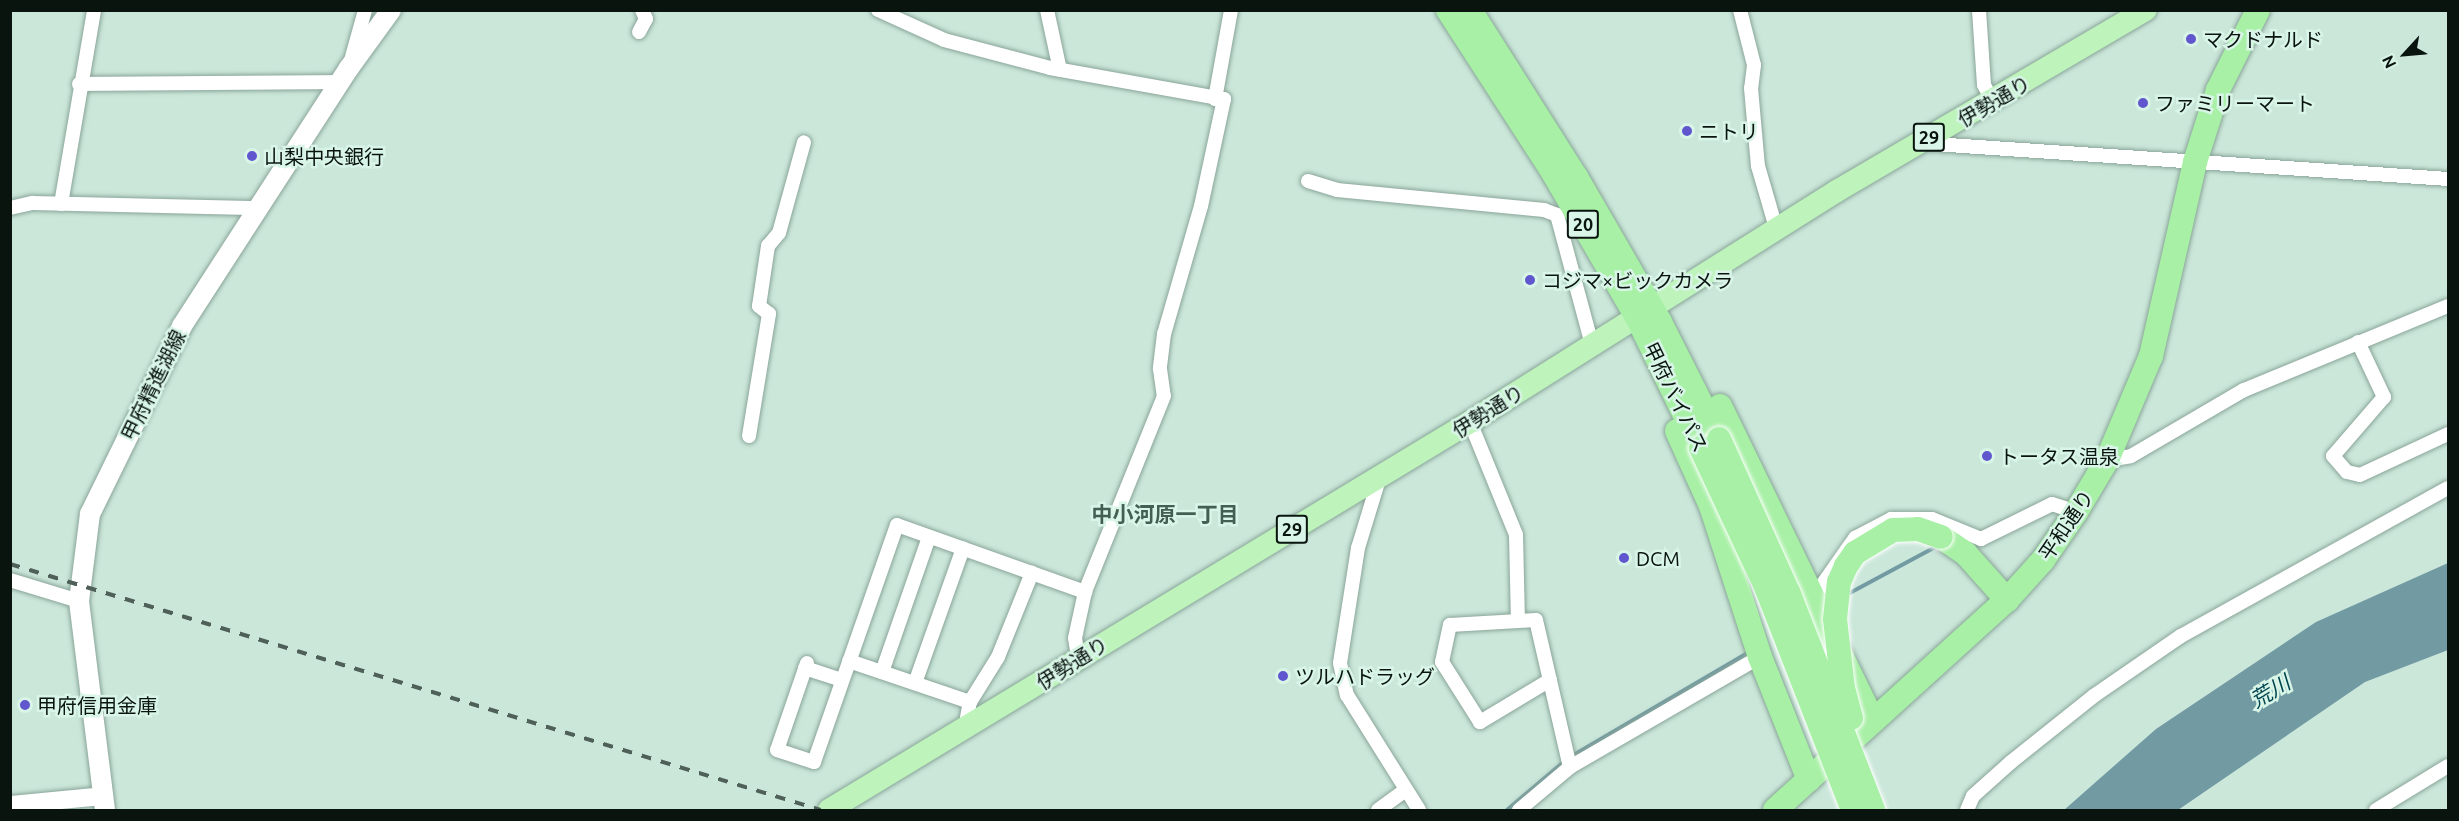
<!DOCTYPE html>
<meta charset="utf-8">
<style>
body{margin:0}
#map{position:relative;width:2459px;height:821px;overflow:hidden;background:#cbe7da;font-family:Ubuntu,"Noto Sans JP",sans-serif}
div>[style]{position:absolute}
.water>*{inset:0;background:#719aa3}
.stream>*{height:4px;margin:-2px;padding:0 2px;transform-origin:2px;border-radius:2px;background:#719aa3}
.roads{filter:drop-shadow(0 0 2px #8aa599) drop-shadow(0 0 2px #8aa599)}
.minor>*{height:14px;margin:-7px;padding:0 7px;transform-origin:7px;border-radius:7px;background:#fff}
.tertiary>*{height:18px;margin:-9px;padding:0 9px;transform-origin:9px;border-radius:9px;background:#fff}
.secondary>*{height:20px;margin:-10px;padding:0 10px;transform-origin:10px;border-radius:10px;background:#fff}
.primary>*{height:22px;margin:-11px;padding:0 11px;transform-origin:11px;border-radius:11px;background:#bef4bc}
.trunk>*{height:24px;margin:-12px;padding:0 12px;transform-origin:12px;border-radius:12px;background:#a8f0a6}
.rail>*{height:4px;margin-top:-2px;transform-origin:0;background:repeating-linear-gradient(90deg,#4f6058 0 10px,transparent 0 20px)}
.bridges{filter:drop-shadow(0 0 2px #fff) drop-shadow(0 0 2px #fff)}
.trunk-bridge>*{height:24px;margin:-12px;padding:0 12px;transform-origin:12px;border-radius:12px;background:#a8f0a6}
.dots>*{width:16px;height:16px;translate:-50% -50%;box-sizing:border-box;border:3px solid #d8f5e7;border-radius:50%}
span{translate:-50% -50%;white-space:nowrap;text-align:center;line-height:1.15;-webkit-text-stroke:5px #d8f5e7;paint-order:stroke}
.shield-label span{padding:2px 4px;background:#d8f5e7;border:2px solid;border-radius:4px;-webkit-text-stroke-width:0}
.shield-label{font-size:18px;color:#0a140f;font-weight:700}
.poi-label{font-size:20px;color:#0a140f}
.left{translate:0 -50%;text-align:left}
.street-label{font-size:20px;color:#0a140f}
.neighbourhood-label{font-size:21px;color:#455e53;font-weight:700}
.water-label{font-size:21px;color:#01444f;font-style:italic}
.frame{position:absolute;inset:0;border:12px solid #0a140f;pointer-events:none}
.north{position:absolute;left:2375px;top:24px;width:60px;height:60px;-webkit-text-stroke:4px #d8f5e7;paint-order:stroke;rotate:244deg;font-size:16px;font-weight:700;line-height:24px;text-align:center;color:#0a140f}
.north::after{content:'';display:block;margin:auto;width:21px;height:27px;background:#0a140f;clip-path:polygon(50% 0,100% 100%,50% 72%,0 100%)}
</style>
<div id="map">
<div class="water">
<div style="clip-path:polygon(2448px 563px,2448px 650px,2365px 682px,2178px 810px,2064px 810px,2156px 729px,2316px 622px)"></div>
</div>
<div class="stream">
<div style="left:1846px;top:595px;width:103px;rotate:-28.3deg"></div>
<div style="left:1572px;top:756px;width:205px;rotate:-30.4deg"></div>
<div style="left:1507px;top:810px;width:77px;rotate:-40.3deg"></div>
</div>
<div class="roads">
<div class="minor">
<div style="left:878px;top:10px;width:72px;rotate:24.4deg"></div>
<div style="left:944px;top:40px;width:110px;rotate:14.8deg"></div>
<div style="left:1050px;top:68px;width:177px;rotate:10.1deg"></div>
<div style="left:1224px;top:99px;width:109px;rotate:102.1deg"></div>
<div style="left:1201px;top:206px;width:133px;rotate:106.1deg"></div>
<div style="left:1164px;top:334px;width:35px;rotate:97deg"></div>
<div style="left:1160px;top:369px;width:27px;rotate:82deg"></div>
<div style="left:1164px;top:396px;width:211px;rotate:112deg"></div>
<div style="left:1085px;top:592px;width:47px;rotate:102.3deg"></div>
<div style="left:1075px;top:638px;width:20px;rotate:81deg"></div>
<div style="left:1047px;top:10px;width:61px;rotate:77.8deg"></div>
<div style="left:1740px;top:10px;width:57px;rotate:75.7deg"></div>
<div style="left:1754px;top:65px;width:23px;rotate:97deg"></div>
<div style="left:1751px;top:88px;width:78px;rotate:84.9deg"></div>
<div style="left:1758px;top:166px;width:65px;rotate:73.8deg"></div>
<div style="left:1979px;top:10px;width:75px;rotate:86.2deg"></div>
<div style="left:1984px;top:85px;width:19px;rotate:62deg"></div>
<div style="left:639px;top:32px;width:15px;rotate:-62deg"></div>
<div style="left:646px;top:19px;width:10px;rotate:-114deg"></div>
<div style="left:352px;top:57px;width:49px;rotate:-74.5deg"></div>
<div style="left:79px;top:84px;width:262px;rotate:-0.4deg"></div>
<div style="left:1215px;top:99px;width:90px;rotate:-79.8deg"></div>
<div style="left:1919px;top:143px;width:530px;rotate:3.89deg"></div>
<div style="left:1308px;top:181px;width:30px;rotate:17deg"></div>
<div style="left:1337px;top:190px;width:208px;rotate:5.5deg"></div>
<div style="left:1544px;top:210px;width:14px;rotate:21deg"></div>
<div style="left:1557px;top:215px;width:135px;rotate:74.9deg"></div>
<div style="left:61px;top:204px;width:197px;rotate:-80.3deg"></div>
<div style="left:10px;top:208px;width:23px;rotate:-13deg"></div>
<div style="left:32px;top:203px;width:229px;rotate:1.3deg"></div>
<div style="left:2358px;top:342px;width:61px;rotate:64.7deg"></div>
<div style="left:2384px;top:397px;width:78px;rotate:130.8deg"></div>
<div style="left:2333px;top:456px;width:21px;rotate:49deg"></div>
<div style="left:2347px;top:472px;width:13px;rotate:13deg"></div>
<div style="left:2360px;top:475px;width:97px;rotate:-25deg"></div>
<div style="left:1470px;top:422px;width:122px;rotate:67.8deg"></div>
<div style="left:1516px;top:535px;width:86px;rotate:88.7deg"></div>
<div style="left:749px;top:436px;width:124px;rotate:-80.7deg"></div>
<div style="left:769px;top:314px;width:13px;rotate:-141deg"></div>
<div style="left:759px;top:306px;width:61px;rotate:-81.5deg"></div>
<div style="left:768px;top:246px;width:17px;rotate:-50deg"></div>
<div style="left:779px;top:233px;width:94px;rotate:-74.6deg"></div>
<div style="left:2107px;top:460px;width:24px;rotate:-9deg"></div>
<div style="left:2131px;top:456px;width:131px;rotate:-30.3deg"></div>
<div style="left:2244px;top:390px;width:221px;rotate:-22.4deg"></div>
<div style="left:1380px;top:476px;width:75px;rotate:107deg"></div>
<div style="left:1358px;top:548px;width:116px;rotate:98.9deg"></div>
<div style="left:1340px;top:663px;width:33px;rotate:78deg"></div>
<div style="left:1347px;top:695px;width:136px;rotate:57.9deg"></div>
<div style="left:10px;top:580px;width:72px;rotate:16.9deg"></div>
<div style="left:1815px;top:595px;width:70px;rotate:-54.9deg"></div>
<div style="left:1855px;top:538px;width:41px;rotate:-27.8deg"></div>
<div style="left:1891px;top:519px;width:41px"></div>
<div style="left:1932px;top:519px;width:53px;rotate:22.2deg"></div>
<div style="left:1981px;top:539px;width:79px;rotate:-26.2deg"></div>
<div style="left:2052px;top:504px;width:25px;rotate:18deg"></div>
<div style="left:849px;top:661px;width:128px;rotate:18.7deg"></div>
<div style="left:807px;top:663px;width:92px;rotate:109deg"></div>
<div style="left:777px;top:750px;width:39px;rotate:18deg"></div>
<div style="left:814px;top:762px;width:251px;rotate:-70.7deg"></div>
<div style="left:897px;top:525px;width:200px;rotate:19.6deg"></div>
<div style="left:805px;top:668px;width:39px;rotate:18deg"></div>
<div style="left:882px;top:672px;width:143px;rotate:-70.8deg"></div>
<div style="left:1550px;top:680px;width:82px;rotate:149deg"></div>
<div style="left:1480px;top:722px;width:71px;rotate:-122.3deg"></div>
<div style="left:1442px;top:662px;width:38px;rotate:-78deg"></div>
<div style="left:1450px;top:625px;width:86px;rotate:-3.3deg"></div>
<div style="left:1536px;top:620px;width:151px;rotate:77deg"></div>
<div style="left:915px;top:683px;width:143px;rotate:-70.4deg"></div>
<div style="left:965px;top:729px;width:27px;rotate:-80deg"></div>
<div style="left:970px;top:702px;width:53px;rotate:-58.1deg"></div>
<div style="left:998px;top:657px;width:91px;rotate:-68deg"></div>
<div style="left:1378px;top:810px;width:34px;rotate:-36deg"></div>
<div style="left:1519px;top:810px;width:67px;rotate:-40.1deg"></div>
<div style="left:1570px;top:767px;width:220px;rotate:-30.1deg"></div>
<div style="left:1967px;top:810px;width:15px;rotate:-67deg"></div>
<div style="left:1973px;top:796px;width:51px;rotate:-41.8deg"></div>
<div style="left:2011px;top:762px;width:107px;rotate:-38.6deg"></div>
<div style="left:2095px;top:695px;width:104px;rotate:-34.5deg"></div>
<div style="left:2181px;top:636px;width:305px;rotate:-29deg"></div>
<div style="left:2376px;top:810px;width:84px;rotate:-31.4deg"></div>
</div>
<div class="tertiary">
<div style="left:10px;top:805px;width:94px;rotate:-5.5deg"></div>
</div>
<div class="secondary">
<div style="left:105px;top:810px;width:211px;rotate:-97.1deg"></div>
<div style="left:79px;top:601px;width:88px;rotate:-82.8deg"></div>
<div style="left:90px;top:514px;width:209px;rotate:-63.9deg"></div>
<div style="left:182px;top:326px;width:307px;rotate:-57.1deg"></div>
<div style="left:349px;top:68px;width:72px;rotate:-54.1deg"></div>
</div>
<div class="primary">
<div style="left:829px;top:810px;width:749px;rotate:-31.19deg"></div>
<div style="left:1470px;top:422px;width:434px;rotate:-32.2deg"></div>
<div style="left:1837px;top:191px;width:358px;rotate:-30.4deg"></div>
</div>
<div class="trunk">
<div style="left:1448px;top:10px;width:195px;rotate:57.1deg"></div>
<div style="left:1554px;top:174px;width:165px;rotate:59.9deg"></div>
<div style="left:1637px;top:317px;width:146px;rotate:64deg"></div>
<div style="left:1470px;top:10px;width:198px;rotate:57.6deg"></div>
<div style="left:1576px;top:177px;width:168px;rotate:59.9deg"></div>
<div style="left:1660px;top:322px;width:131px;rotate:63.2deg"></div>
<div style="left:1720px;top:406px;width:350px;rotate:64.1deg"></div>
<div style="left:1677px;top:431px;width:82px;rotate:65.6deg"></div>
<div style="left:1711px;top:506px;width:159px;rotate:72deg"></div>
<div style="left:1760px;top:657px;width:132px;rotate:68.3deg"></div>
<div style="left:1941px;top:537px;width:30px;rotate:34deg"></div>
<div style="left:1966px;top:554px;width:62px;rotate:48.3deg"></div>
<div style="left:1775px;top:810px;width:313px;rotate:-42.2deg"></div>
<div style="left:2007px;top:600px;width:54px;rotate:-48deg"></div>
<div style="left:2043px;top:560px;width:58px;rotate:-55.5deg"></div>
<div style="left:2076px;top:512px;width:61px;rotate:-59.2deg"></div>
<div style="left:2107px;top:460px;width:113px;rotate:-67.1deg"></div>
<div style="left:2151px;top:356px;width:199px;rotate:-77.2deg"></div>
<div style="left:2195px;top:162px;width:76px;rotate:-72.3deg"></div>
<div style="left:2218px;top:90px;width:89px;rotate:-63.4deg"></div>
</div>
</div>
<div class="rail">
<div style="left:10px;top:564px;width:847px;rotate:16.87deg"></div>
</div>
<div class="bridges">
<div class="trunk-bridge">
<div style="left:1719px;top:439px;width:170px;rotate:65.7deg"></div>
<div style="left:1789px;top:594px;width:232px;rotate:68.7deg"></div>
<div style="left:1701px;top:448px;width:153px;rotate:64.9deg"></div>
<div style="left:1766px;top:587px;width:239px;rotate:68.7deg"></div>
<div style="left:1851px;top:718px;width:30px;rotate:-105deg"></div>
<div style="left:1843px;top:689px;width:70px;rotate:-96.5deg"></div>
<div style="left:1835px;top:619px;width:37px;rotate:-84deg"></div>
<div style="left:1839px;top:582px;width:17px;rotate:-66deg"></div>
<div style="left:1846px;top:566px;width:16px;rotate:-55deg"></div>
<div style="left:1855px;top:553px;width:44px;rotate:-31.2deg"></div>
<div style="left:1893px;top:530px;width:25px;rotate:-2deg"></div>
<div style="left:1918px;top:529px;width:24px;rotate:19deg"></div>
</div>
</div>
<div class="dots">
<div style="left:2191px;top:39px;background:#6057cf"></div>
<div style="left:2143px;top:103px;background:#6057cf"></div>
<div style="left:1687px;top:131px;background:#6057cf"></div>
<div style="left:252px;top:156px;background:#6057cf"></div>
<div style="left:1530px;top:280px;background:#6057cf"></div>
<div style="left:1987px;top:456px;background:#6057cf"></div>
<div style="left:1624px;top:558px;background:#6057cf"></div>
<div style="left:1283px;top:676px;background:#6057cf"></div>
<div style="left:25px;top:705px;background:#6057cf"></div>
</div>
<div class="shield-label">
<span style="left:1929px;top:137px">29</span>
<span style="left:1583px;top:224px">20</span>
<span style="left:1292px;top:529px">29</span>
</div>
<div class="poi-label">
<span class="left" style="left:2203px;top:39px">マクドナルド</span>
<span class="left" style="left:2155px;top:103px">ファミリーマート</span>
<span class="left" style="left:1699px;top:131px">ニトリ</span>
<span class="left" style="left:264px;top:156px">山梨中央銀行</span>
<span class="left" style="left:1542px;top:280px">コジマ×ビックカメラ</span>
<span class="left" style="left:1999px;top:456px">トータス温泉</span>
<span class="left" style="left:1636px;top:558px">DCM</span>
<span class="left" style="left:1295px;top:676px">ツルハドラッグ</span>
<span class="left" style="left:37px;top:705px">甲府信用金庫</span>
</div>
<div class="street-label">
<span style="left:1994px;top:101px;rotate:-30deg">伊勢通り</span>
<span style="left:153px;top:385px;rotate:-64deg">甲府精進湖線</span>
<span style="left:1676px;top:397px;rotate:64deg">甲府バイパス</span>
<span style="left:1488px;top:411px;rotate:-32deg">伊勢通り</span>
<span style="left:2066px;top:525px;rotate:-56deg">平和通り</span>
<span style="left:1072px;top:663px;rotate:-32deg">伊勢通り</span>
</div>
<div class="neighbourhood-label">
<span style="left:1165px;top:514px">中小河原一丁目</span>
</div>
<div class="water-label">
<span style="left:2270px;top:691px;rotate:-31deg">荒川</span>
</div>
<div class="frame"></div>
<div class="north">N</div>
</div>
